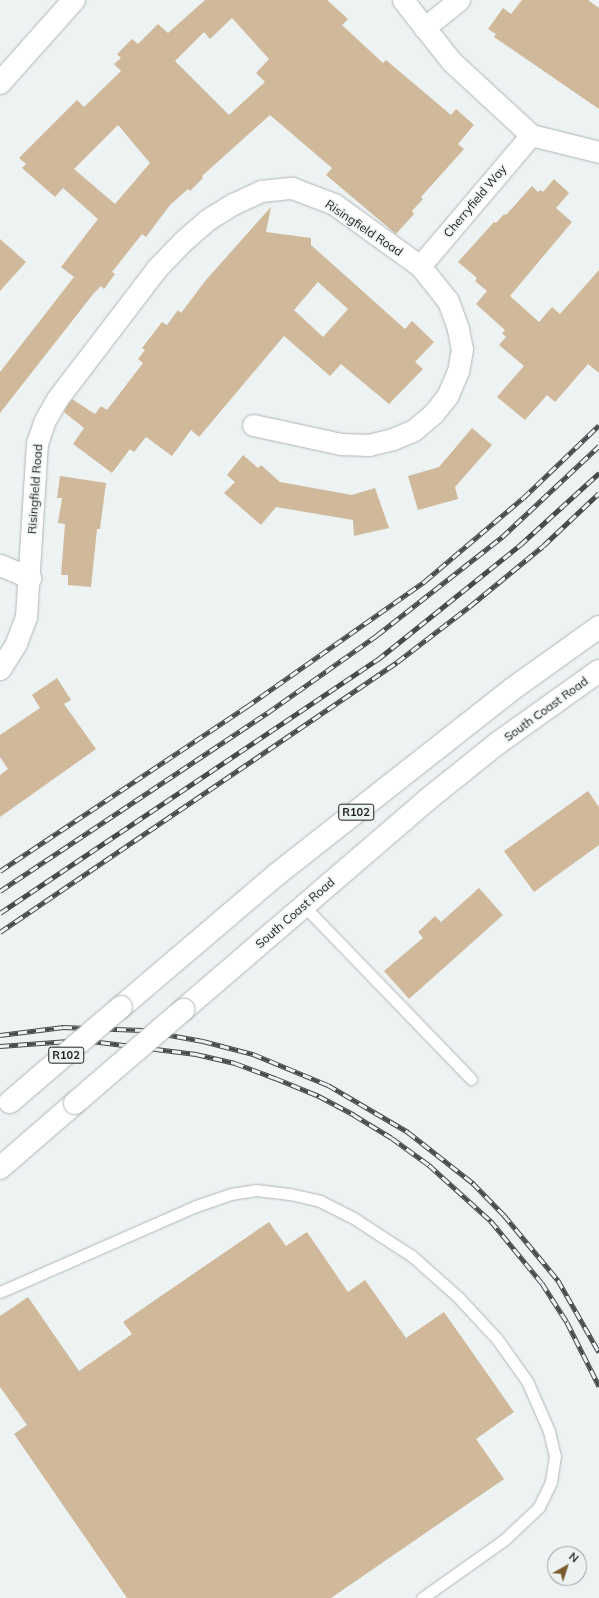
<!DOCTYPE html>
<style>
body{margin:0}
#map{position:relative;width:599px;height:1598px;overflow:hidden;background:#edf2f3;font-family:Mulish,sans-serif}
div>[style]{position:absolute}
.building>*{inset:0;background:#d0b99a}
.roads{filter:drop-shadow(0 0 1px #b0b5b6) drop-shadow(0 0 1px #b0b5b6)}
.service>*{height:11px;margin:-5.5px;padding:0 5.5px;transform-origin:5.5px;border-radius:5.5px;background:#fff}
.minor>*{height:21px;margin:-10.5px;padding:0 10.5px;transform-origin:10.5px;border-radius:10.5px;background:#fff}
.tertiary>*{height:22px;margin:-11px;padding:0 11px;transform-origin:11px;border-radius:11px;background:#fff}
.trunk>*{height:22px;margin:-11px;padding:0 11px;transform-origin:11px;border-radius:11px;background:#fff}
.rail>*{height:4.5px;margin-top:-2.25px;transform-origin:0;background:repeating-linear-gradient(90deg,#edf2f3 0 9px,#474a4a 0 18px);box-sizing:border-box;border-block:1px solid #474a4a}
.bridges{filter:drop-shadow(0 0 1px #b0b5b6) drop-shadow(0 0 1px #b0b5b6)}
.trunk-bridge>*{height:22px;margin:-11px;padding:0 11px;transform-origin:11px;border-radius:11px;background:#fff}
span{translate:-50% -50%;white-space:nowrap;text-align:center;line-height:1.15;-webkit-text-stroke:3px #edf2f3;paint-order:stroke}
.shield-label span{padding:1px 3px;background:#edf2f3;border:1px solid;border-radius:3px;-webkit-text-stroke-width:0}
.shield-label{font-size:11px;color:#1e2020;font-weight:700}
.street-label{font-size:12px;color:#1e2020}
.north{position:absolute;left:547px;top:1546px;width:40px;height:40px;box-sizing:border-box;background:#edf2f3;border:1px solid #9a9e9f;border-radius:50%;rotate:39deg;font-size:11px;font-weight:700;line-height:16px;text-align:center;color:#1e2020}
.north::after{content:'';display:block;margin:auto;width:14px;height:18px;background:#785a2e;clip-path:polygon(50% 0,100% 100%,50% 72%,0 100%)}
</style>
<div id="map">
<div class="building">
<div style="clip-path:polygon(evenodd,205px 0,327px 0,348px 19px,342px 25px,383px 63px,386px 60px,451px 115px,456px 109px,474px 125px,458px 144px,464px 149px,421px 197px,423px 199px,412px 211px,414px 214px,396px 234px,326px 175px,332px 168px,270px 115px,202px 176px,203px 178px,190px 191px,188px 189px,170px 205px,146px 237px,142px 234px,112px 272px,115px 274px,104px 289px,101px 286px,94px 293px,0 413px,0 372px,74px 277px,61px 267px,98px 219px,63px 188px,55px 197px,22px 168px,26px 164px,19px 158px,77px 100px,84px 107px,121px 71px,114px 64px,121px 58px,117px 54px,132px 39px,138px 44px,158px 24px,168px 33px,205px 0,232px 18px,269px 59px,256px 73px,265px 82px,229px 115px,175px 61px,204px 32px,210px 39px,232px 18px,205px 0,118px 125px,150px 163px,115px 204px,74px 169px,118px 125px)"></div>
<div style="clip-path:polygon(522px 0,588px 0,599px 8px,599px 109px,494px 37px,496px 34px,488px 29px,503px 8px,511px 14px)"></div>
<div style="clip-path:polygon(554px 179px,569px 193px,556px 208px,572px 222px,510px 296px,539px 322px,552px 307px,560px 314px,599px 270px,599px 373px,588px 364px,555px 402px,547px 395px,525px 420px,497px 397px,524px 366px,499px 345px,506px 337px,502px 333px,505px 330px,476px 304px,487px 291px,475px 281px,477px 278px,458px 262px,494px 222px,496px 223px,504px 214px,506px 215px,532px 186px,538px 192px,541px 190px,543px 192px)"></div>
<div style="clip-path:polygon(evenodd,271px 207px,266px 232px,311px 238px,311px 245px,405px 329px,412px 321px,434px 342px,415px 362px,423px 369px,389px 404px,341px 364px,330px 376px,284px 336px,199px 437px,191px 430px,172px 456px,146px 437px,134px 452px,130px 449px,112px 473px,73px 444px,84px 428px,64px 412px,67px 406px,72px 399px,95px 414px,101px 406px,107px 410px,143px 363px,138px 359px,145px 350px,142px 348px,162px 322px,167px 325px,178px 310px,181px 313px,206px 280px,271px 207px,318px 282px,348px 309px,323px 337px,294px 310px,318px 282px)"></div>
<div style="clip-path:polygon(0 239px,26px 262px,0 291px)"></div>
<div style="clip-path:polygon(472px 428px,492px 445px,455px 487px,458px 499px,418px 510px,408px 476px,439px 467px)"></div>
<div style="clip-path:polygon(243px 455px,258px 468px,261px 465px,280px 482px,352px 495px,375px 488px,389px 528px,354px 536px,353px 520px,276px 507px,261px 525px,224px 493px,235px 482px,227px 475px)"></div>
<div style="clip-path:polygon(60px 476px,106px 483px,100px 529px,97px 529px,91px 587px,68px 585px,68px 575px,61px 575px,65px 524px,58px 523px,62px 498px,57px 498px)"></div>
<div style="clip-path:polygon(57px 678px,71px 700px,64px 704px,96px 749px,0 817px,0 775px,8px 769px,0 757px,0 735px,40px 708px,32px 695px)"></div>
<div style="clip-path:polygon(588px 791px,599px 807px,599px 845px,534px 892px,504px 851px)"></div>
<div style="clip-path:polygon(479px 888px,503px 915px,409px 999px,384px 971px,423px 938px,418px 932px,435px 916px,441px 922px)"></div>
<div style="clip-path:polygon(269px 1222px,286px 1246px,307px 1232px,348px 1292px,365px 1280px,406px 1338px,444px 1312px,514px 1412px,476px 1439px,504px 1479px,331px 1598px,127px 1598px,14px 1434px,27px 1425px,0 1387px,0 1316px,28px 1297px,79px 1371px,132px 1334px,123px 1322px)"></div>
</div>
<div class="roads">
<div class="service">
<div style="left:303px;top:905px;width:242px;rotate:46deg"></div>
<div style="left:0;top:1292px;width:214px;rotate:-23.7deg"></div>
<div style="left:196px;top:1206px;width:37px;rotate:-19deg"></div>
<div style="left:231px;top:1194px;width:25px;rotate:-9deg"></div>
<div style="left:256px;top:1190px;width:34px;rotate:7deg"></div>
<div style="left:290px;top:1194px;width:31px;rotate:13deg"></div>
<div style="left:320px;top:1201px;width:39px;rotate:27deg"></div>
<div style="left:355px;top:1219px;width:68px;rotate:33deg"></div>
<div style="left:412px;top:1256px;width:62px;rotate:41.7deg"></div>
<div style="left:458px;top:1297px;width:57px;rotate:47.1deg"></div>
<div style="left:497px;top:1339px;width:52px;rotate:54.5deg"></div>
<div style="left:527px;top:1381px;width:55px;rotate:66.3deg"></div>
<div style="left:549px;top:1431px;width:26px;rotate:77deg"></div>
<div style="left:555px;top:1456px;width:26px;rotate:99deg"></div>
<div style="left:551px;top:1482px;width:28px;rotate:116deg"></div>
<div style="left:539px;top:1507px;width:48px;rotate:136.7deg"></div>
<div style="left:504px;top:1540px;width:100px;rotate:144.7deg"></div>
</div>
<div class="minor">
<div style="left:403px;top:0;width:78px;rotate:51.8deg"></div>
<div style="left:451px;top:61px;width:109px;rotate:42.8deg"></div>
<div style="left:531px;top:135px;width:70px;rotate:14deg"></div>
<div style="left:424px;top:28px;width:45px;rotate:-38.7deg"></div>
<div style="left:420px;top:266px;width:172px;rotate:-49.7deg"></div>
<div style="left:0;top:565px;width:33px;rotate:23deg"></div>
<div style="left:0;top:669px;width:31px;rotate:-58deg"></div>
<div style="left:16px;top:643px;width:28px;rotate:-69deg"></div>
<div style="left:26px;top:617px;width:174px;rotate:-86.4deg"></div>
<div style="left:37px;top:443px;width:24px;rotate:-71deg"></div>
<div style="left:45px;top:420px;width:24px;rotate:-60deg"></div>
<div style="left:57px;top:399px;width:165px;rotate:-52.6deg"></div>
<div style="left:157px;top:268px;width:37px;rotate:-46deg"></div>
<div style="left:183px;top:241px;width:32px;rotate:-41deg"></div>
<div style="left:207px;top:220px;width:31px;rotate:-32deg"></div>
<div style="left:233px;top:204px;width:31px;rotate:-25deg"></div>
<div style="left:261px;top:191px;width:31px;rotate:-6deg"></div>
<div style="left:292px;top:188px;width:45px;rotate:20.9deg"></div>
<div style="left:334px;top:204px;width:106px;rotate:35.8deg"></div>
<div style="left:420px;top:266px;width:45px;rotate:51.3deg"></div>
<div style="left:448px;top:301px;width:30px;rotate:70deg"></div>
<div style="left:458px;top:329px;width:20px;rotate:79deg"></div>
<div style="left:462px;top:349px;width:22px;rotate:100deg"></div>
<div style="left:458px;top:371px;width:26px;rotate:113deg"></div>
<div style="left:448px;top:395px;width:23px;rotate:128deg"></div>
<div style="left:434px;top:413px;width:26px;rotate:140deg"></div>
<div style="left:414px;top:430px;width:23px;rotate:157deg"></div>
<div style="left:393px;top:439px;width:25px;rotate:166deg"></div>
<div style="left:369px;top:445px;width:28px;rotate:-178deg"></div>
<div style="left:341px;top:444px;width:90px;rotate:-167.8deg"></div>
</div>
<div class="tertiary">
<div style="left:0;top:83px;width:111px;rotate:-48.3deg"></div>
</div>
<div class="trunk">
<div style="left:121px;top:1007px;width:204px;rotate:-40.4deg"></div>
<div style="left:276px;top:875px;width:299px;rotate:-38.2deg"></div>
<div style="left:511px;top:690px;width:108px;rotate:-35.6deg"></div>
<div style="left:183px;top:1010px;width:322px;rotate:-40.7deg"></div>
<div style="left:427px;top:800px;width:91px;rotate:-38.8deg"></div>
<div style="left:498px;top:743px;width:124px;rotate:-35.5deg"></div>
<div style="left:0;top:1168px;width:99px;rotate:-40.9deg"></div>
</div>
</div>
<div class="rail">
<div style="left:0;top:871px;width:296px;rotate:-33.7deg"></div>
<div style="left:246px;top:707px;width:219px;rotate:-35.1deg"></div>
<div style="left:425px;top:581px;width:128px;rotate:-40.3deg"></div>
<div style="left:523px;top:498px;width:105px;rotate:-43.8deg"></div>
<div style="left:0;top:891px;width:321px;rotate:-33.7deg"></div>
<div style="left:267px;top:713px;width:135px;rotate:-35.3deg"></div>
<div style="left:377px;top:635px;width:159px;rotate:-38.1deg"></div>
<div style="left:502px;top:537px;width:133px;rotate:-43.2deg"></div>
<div style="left:0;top:913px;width:454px;rotate:-33.9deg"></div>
<div style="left:377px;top:660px;width:184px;rotate:-38.8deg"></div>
<div style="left:520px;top:545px;width:107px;rotate:-42.3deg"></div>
<div style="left:0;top:932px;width:480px;rotate:-34.2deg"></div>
<div style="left:397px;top:662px;width:92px;rotate:-37.5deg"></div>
<div style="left:470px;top:606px;width:94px;rotate:-39.4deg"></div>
<div style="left:543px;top:546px;width:77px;rotate:-43.4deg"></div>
<div style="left:0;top:1035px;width:64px;rotate:-7.2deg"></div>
<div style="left:63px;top:1027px;width:79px;rotate:2.2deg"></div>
<div style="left:142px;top:1030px;width:62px;rotate:10.2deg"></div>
<div style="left:203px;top:1041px;width:52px;rotate:14.6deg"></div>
<div style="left:253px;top:1054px;width:81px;rotate:22.5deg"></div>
<div style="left:328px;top:1085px;width:93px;rotate:30.4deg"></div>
<div style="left:408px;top:1132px;width:83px;rotate:38.1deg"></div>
<div style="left:473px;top:1183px;width:45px;rotate:45.9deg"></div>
<div style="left:504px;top:1215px;width:85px;rotate:50.3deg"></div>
<div style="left:558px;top:1280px;width:83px;rotate:60.3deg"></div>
<div style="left:0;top:1046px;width:83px;rotate:-4.1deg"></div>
<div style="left:83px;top:1040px;width:114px;rotate:7.1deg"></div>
<div style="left:196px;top:1054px;width:40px;rotate:13deg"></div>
<div style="left:235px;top:1063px;width:43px;rotate:20.6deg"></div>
<div style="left:275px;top:1078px;width:48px;rotate:22.2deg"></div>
<div style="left:319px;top:1096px;width:40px;rotate:28deg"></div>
<div style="left:354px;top:1115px;width:44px;rotate:31.2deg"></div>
<div style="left:392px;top:1138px;width:46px;rotate:36.1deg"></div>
<div style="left:429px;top:1165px;width:84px;rotate:42.1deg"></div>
<div style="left:491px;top:1221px;width:80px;rotate:50.6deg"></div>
<div style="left:542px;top:1283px;width:46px;rotate:57.3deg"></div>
<div style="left:567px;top:1322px;width:72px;rotate:63.4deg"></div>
</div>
<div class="bridges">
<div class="trunk-bridge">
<div style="left:10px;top:1102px;width:146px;rotate:-40.6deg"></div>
<div style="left:75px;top:1103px;width:143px;rotate:-40.7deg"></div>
</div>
</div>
<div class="shield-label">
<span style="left:356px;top:812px">R102</span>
<span style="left:66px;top:1055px">R102</span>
</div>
<div class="street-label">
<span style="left:475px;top:201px;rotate:-50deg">Cherryfield Way</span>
<span style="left:364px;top:228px;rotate:34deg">Risingfield Road</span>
<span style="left:35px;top:489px;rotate:-86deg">Risingfield Road</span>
<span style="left:546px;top:709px;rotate:-36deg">South Coast Road</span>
<span style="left:295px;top:913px;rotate:-41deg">South Coast Road</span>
</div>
<div class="north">N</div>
</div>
